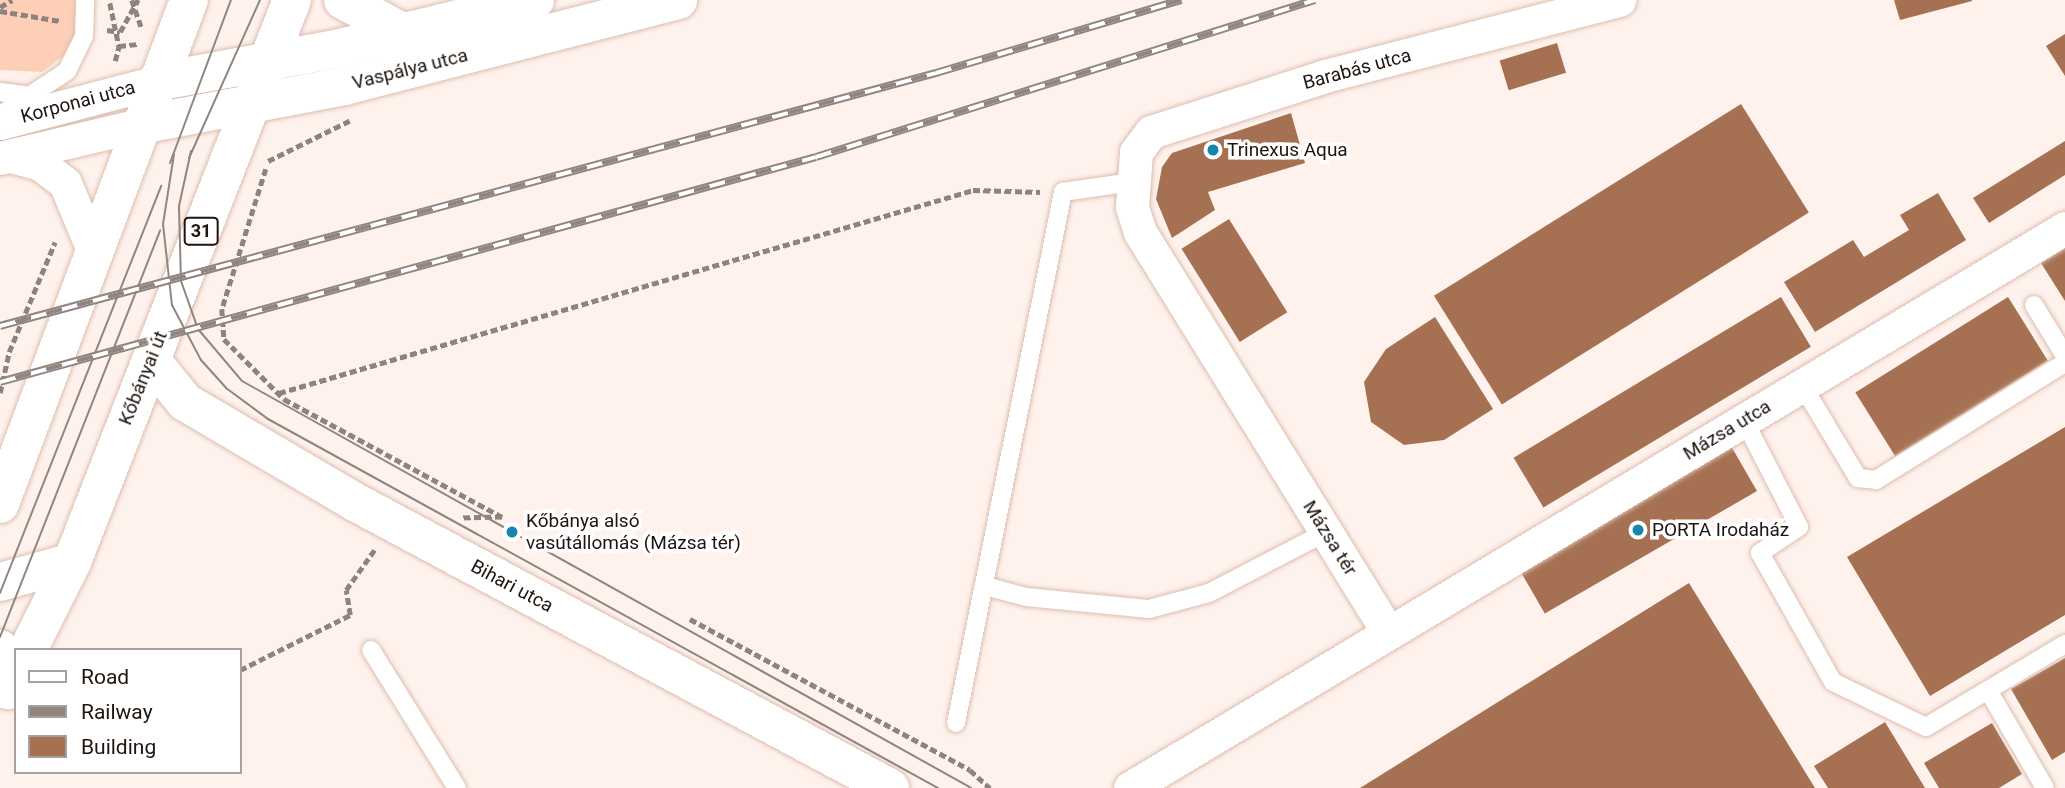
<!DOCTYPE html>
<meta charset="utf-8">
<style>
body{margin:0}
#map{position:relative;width:2065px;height:788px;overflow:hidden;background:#fff2ec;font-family:Roboto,sans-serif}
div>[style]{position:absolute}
.green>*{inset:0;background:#fdcfb7}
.building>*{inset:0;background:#a67153;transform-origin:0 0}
.path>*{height:4.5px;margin-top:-2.25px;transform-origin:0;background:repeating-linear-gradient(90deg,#8f837d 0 7px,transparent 0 10.5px)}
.roads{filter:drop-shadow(0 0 2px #dcbeaf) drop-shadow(0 0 2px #dcbeaf)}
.lane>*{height:18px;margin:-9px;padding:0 9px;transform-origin:9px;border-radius:9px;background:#fff}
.street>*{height:33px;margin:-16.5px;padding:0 16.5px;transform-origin:16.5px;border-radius:16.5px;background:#fff}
.secondary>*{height:38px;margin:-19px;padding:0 19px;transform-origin:19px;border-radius:19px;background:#fff}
.primary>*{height:38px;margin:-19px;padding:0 19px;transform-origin:19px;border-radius:19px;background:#fff}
.tram>*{height:2px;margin:-1px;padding:0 1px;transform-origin:1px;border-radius:1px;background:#918580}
.rail>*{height:8px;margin-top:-4px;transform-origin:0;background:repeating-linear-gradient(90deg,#fff 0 16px,#918580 0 32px);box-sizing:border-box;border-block:2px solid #918580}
.dots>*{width:19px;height:19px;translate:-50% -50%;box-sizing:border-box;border:4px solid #fff;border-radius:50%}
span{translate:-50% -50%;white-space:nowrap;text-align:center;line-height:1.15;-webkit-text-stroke:7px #fff;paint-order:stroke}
.shield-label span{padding:2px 5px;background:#fff;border:2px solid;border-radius:5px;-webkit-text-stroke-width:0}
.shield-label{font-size:18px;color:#1f140f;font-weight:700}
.street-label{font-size:19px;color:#1f140f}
.poi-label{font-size:19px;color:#1f140f}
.left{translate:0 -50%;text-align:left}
.legend{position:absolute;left:14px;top:648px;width:228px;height:126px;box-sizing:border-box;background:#fff;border:2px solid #a5a19f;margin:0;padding:9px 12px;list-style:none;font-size:21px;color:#1f140f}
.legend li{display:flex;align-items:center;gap:14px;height:35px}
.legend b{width:35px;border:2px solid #a5a19f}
</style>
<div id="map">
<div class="green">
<div style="clip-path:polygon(0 0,77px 0,78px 34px,70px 51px,42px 72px,0 70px)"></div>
</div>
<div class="building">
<div style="clip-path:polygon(1894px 0,1972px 0,1972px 1px,1900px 20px)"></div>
<div style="clip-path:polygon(2065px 34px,2065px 76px,2046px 46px)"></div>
<div style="left:1557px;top:43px;width:31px;height:60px;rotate:73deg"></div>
<div style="left:1741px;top:104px;width:128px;height:362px;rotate:58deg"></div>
<div style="clip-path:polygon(1291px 113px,1305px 163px,1208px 192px,1215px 210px,1172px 238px,1156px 199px,1162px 167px,1172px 153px)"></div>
<div style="clip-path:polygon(2065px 141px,2065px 175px,1989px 223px,1973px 198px)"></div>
<div style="clip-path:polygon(1938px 193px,1966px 240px,1815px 332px,1784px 282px,1853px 240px,1864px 257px,1909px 230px,1900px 215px)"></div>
<div style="left:1229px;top:219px;width:110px;height:56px;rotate:58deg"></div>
<div style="clip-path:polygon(2065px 248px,2065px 301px,2041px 263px)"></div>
<div style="left:1781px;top:297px;width:58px;height:312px;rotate:59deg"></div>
<div style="left:2008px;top:297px;width:75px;height:180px;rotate:58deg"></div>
<div style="clip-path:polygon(1435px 317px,1493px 409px,1444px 440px,1404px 445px,1371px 422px,1364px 382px,1386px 349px)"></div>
<div style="clip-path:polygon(2065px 427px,2065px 615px,1930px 696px,1847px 557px)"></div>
<div style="left:1731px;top:446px;width:52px;height:245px;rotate:60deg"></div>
<div style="clip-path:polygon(1689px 583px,1815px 788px,1360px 788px)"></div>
<div style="clip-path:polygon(2065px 658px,2065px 752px,2052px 760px,2011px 689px)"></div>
<div style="clip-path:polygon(1885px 722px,1925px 788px,1828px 788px,1814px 766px)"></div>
<div style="clip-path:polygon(1992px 723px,2022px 774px,1999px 788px,1939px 788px,1924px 763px)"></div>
</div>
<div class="path">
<div style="left:132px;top:0;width:31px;rotate:71deg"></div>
<div style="left:110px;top:3px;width:44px;rotate:78.2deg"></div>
<div style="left:0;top:7px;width:14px;rotate:-30deg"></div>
<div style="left:0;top:11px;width:61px;rotate:9.5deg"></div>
<div style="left:107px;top:30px;width:13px;rotate:9deg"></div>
<div style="left:120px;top:32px;width:37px;rotate:-61deg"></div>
<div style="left:115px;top:61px;width:16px;rotate:-75deg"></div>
<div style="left:119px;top:46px;width:18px;rotate:-6deg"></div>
<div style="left:268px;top:161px;width:93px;rotate:-26.3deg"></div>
<div style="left:266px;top:169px;width:147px;rotate:107.4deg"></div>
<div style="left:222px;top:309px;width:30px;rotate:86deg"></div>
<div style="left:224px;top:339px;width:85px;rotate:45deg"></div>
<div style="left:284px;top:399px;width:248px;rotate:28.4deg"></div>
<div style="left:502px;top:517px;width:42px;rotate:178.6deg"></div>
<div style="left:0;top:393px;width:42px;rotate:-77.6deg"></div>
<div style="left:9px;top:352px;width:119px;rotate:-67.3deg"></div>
<div style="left:279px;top:393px;width:723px;rotate:-16.3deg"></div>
<div style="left:973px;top:190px;width:67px;rotate:1.7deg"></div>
<div style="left:690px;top:619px;width:318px;rotate:28.3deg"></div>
<div style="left:970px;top:770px;width:27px;rotate:42deg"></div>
<div style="left:240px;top:670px;width:123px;rotate:-26.6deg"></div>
<div style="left:350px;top:615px;width:25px;rotate:-99deg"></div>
<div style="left:346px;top:590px;width:50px;rotate:-54.7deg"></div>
</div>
<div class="roads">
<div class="lane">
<div style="left:0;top:92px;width:34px;rotate:7deg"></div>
<div style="left:5px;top:112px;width:74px;rotate:-33.5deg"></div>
<div style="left:67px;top:71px;width:39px;rotate:-64deg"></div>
<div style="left:84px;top:36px;width:36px;rotate:-88deg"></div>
<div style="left:2034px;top:305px;width:60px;rotate:58.7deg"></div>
<div style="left:1802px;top:385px;width:109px;rotate:58.9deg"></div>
<div style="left:1858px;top:478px;width:18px;rotate:6deg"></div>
<div style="left:1876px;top:480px;width:222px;rotate:-31.8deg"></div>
<div style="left:1744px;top:420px;width:120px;rotate:62.8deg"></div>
<div style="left:1799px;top:527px;width:47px;rotate:146.3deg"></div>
<div style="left:1760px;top:553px;width:148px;rotate:60.5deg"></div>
<div style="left:1833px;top:682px;width:103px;rotate:25.8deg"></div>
<div style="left:1926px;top:727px;width:162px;rotate:-30.8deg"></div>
<div style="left:985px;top:586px;width:42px;rotate:15deg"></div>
<div style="left:1026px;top:597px;width:124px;rotate:5.6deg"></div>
<div style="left:1149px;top:609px;width:62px;rotate:-14.9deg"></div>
<div style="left:1209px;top:593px;width:132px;rotate:-27.5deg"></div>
<div style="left:371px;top:650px;width:163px;rotate:58.1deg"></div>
<div style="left:1988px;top:690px;width:113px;rotate:59.8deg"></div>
<div style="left:956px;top:723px;width:542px;rotate:-78.61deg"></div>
<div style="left:1063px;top:192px;width:70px;rotate:-8.2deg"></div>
</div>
<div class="street">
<div style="left:0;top:123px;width:161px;rotate:-14.7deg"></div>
<div style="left:11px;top:156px;width:30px;rotate:15deg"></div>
<div style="left:40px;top:164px;width:31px;rotate:37deg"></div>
<div style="left:65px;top:183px;width:73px;rotate:67.3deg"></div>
<div style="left:0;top:158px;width:144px;rotate:-13.3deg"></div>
<div style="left:1388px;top:632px;width:471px;rotate:-121.8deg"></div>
<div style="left:1140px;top:232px;width:26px;rotate:-108deg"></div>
<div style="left:1132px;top:207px;width:55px;rotate:-85.8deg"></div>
<div style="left:1136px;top:152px;width:25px;rotate:-53deg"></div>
<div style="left:1151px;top:132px;width:183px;rotate:-17.8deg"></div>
<div style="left:1325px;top:76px;width:304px;rotate:-14.5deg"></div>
<div style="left:1130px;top:788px;width:1090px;rotate:-30.92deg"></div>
</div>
<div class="secondary">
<div style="left:156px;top:82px;width:183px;rotate:-10.4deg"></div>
<div style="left:336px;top:49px;width:205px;rotate:-13.8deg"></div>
<div style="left:140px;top:125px;width:208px;rotate:-10.8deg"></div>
<div style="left:344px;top:86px;width:345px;rotate:-14.4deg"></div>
<div style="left:151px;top:360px;width:54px;rotate:51deg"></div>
<div style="left:185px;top:402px;width:195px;rotate:30.5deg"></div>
<div style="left:353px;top:501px;width:609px;rotate:28.12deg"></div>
</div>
<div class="primary">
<div style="left:343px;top:0;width:69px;rotate:28.4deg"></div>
<div style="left:0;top:504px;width:538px;rotate:-69.44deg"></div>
<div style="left:0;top:582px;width:75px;rotate:-15.5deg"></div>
<div style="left:0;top:649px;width:42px;rotate:79deg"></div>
<div style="left:28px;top:650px;width:98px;rotate:-63.4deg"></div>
<div style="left:72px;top:562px;width:604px;rotate:-68.62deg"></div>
</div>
</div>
<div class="tram">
<div style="left:191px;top:151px;width:56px;rotate:102.3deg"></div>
<div style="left:179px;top:206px;width:75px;rotate:88.5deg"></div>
<div style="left:181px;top:281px;width:51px;rotate:70.5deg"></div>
<div style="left:198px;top:329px;width:68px;rotate:49.8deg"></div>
<div style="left:242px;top:381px;width:835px;rotate:29.17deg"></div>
<div style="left:174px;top:154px;width:71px;rotate:98.9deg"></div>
<div style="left:163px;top:224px;width:81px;rotate:83.7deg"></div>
<div style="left:172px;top:305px;width:62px;rotate:62.2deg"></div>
<div style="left:201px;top:360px;width:38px;rotate:48deg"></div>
<div style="left:226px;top:388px;width:52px;rotate:36.4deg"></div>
<div style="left:268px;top:419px;width:765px;rotate:28.84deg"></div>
<div style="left:189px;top:158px;width:173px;rotate:-65.8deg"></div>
<div style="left:170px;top:163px;width:174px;rotate:-69.5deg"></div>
<div style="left:0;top:593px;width:438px;rotate:-68.4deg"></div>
<div style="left:0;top:637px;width:437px;rotate:-68.5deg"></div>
</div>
<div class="rail">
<div style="left:0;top:326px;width:970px;rotate:-15.13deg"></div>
<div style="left:936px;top:73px;width:256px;rotate:-16.6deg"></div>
<div style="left:0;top:382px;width:846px;rotate:-15.42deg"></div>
<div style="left:816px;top:157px;width:523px;rotate:-17.47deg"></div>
</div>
<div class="dots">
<div style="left:1213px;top:150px;background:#1686ac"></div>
<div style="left:1638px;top:530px;background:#1686ac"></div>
<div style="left:512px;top:532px;background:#1686ac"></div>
</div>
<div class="shield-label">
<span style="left:201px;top:231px">31</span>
</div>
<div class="street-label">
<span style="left:410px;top:69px;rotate:-14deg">Vaspálya utca</span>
<span style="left:1357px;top:69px;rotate:-15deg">Barabás utca</span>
<span style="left:78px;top:102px;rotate:-15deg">Korponai utca</span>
<span style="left:143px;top:378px;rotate:-68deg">Kőbányai út</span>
<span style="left:1727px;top:430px;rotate:-31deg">Mázsa utca</span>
<span style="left:1330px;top:538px;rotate:58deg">Mázsa tér</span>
<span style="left:512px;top:586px;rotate:28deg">Bihari utca</span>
</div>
<div class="poi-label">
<span class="left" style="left:1227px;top:150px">Trinexus Aqua</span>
<span class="left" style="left:526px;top:532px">Kőbánya alsó<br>vasútállomás (Mázsa tér)</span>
<span class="left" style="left:1652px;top:530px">PORTA Irodaház</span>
</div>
<ul class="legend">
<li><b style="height:9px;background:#fff"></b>Road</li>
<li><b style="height:9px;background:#918580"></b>Railway</li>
<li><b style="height:19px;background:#a67153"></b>Building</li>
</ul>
</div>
